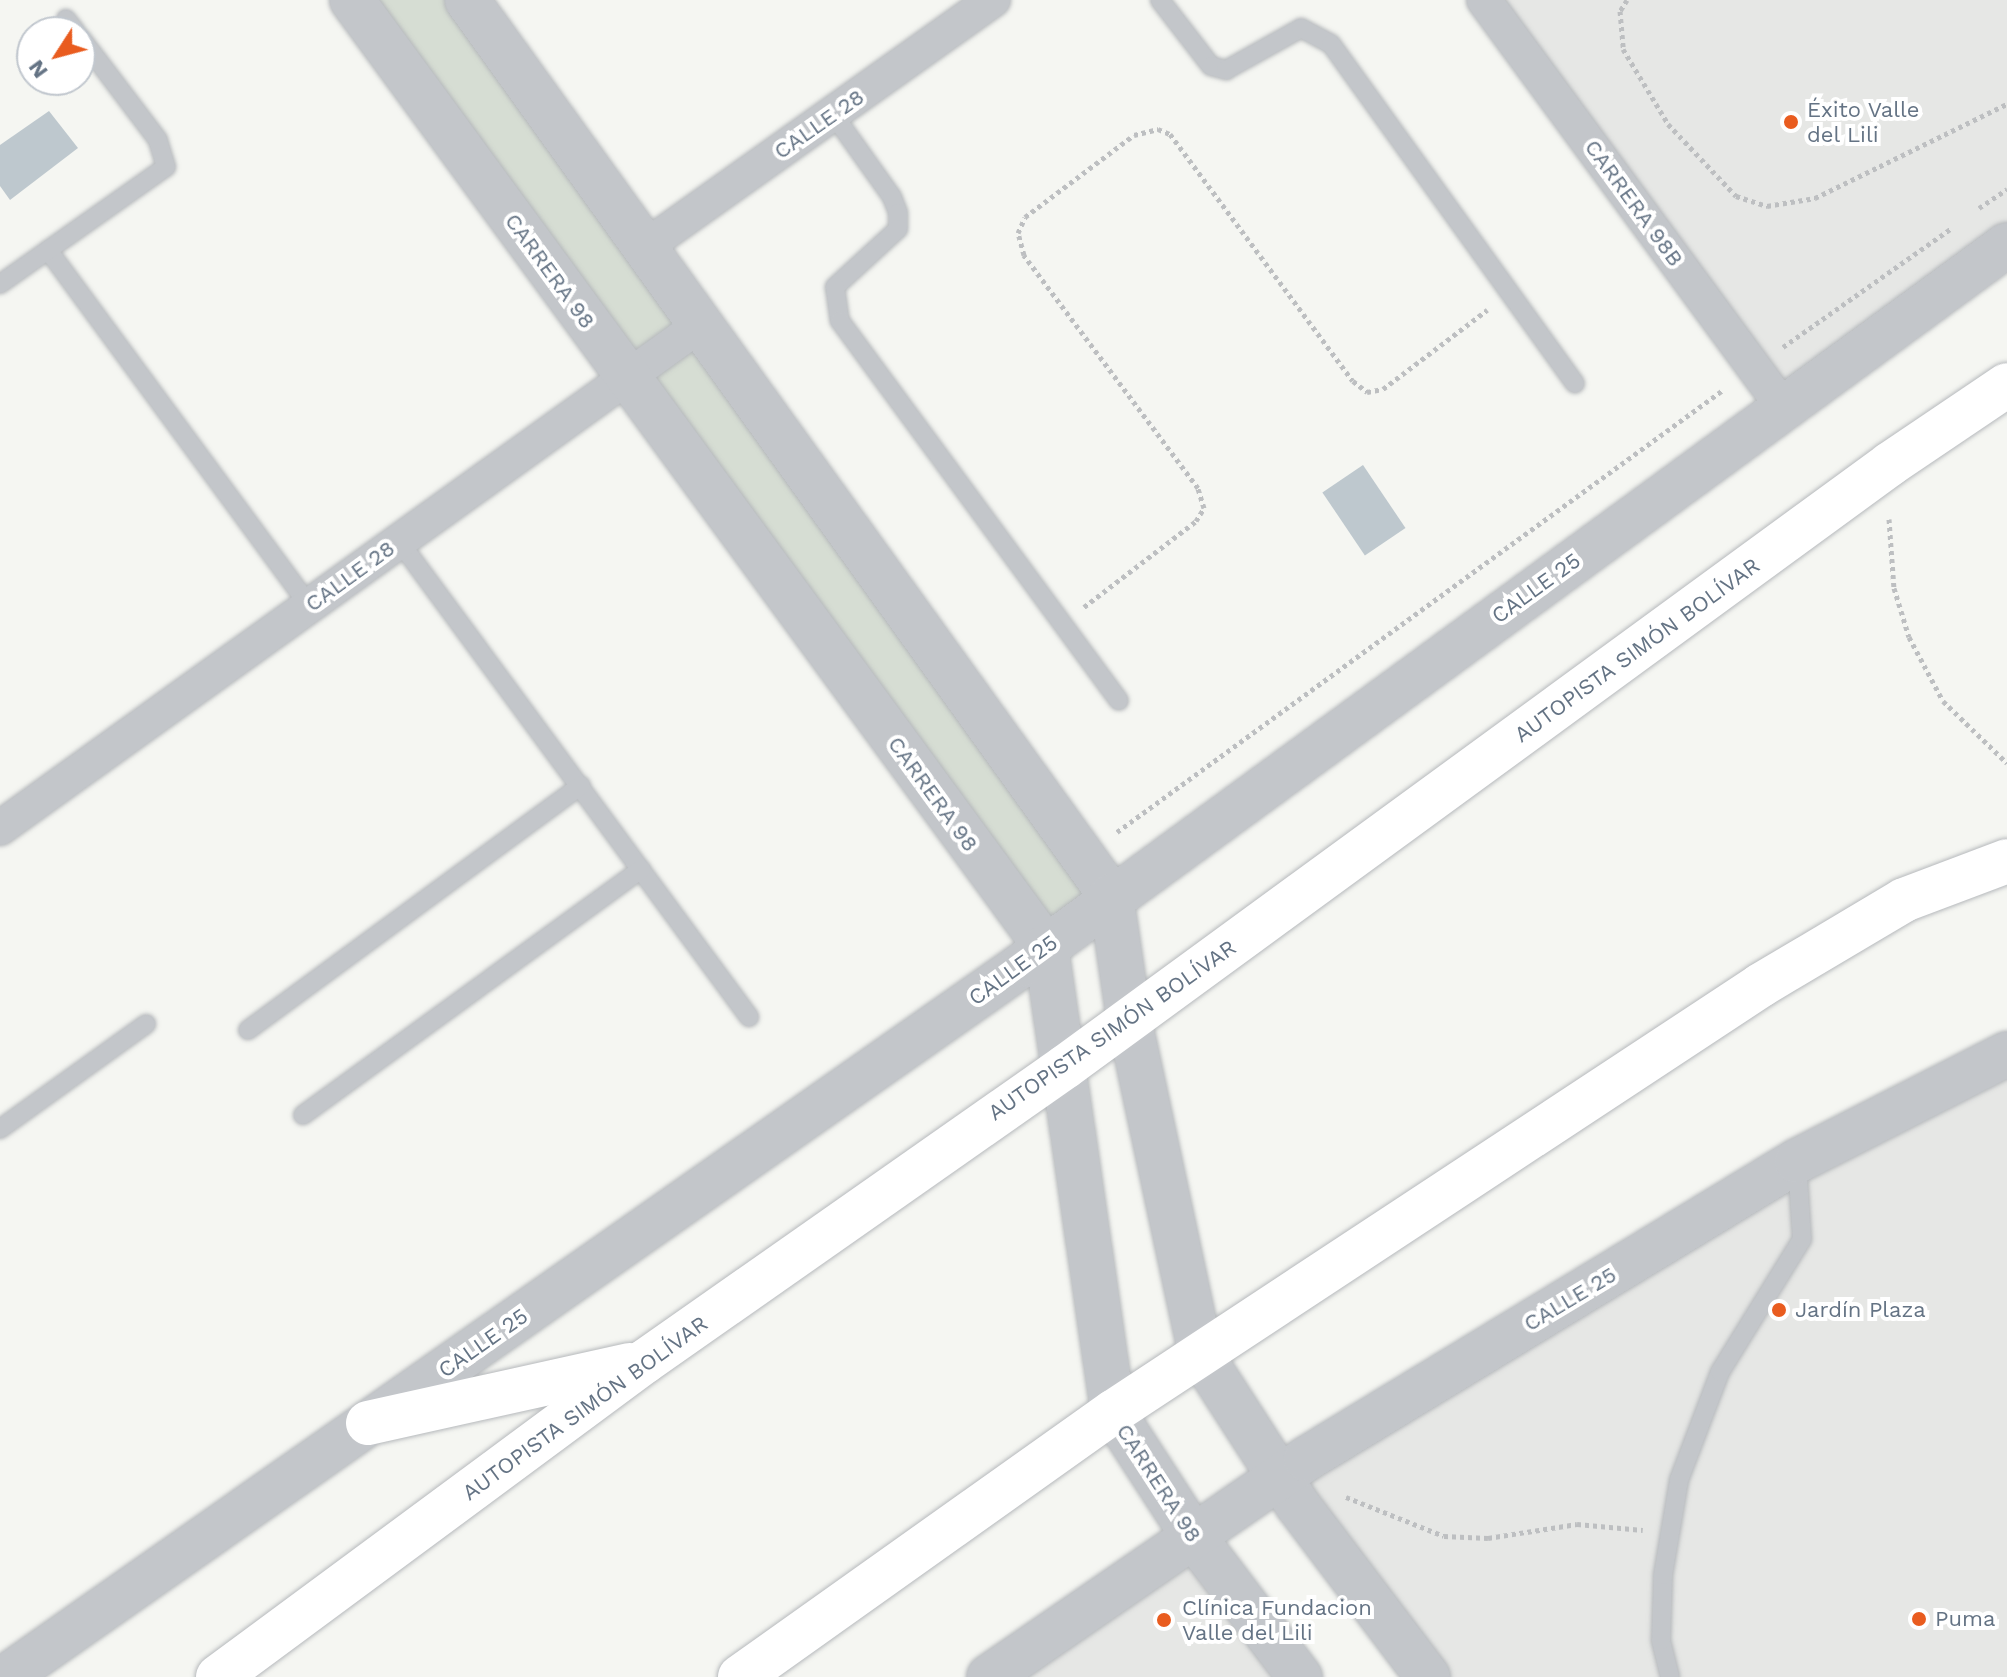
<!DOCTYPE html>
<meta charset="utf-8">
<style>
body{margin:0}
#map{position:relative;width:2007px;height:1677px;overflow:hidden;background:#f5f6f2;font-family:"Work Sans",sans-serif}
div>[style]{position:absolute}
.built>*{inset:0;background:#e6e7e5}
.green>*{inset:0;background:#d6ddd3}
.water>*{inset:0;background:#bec8ce;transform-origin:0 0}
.path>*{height:5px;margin-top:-2.5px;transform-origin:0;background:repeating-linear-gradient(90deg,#bdbfc1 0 4px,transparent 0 8px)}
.roads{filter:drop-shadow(0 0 2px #b6b9bc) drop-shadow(0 0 2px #b6b9bc)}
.service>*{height:18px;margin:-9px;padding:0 9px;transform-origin:9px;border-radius:9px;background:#c3c6ca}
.minor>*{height:34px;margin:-17px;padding:0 17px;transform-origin:17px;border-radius:17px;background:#c3c6ca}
.tertiary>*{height:44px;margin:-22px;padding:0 22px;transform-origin:22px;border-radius:22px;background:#c3c6ca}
.trunk>*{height:44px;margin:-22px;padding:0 22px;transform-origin:22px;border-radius:22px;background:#fff}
.dots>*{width:22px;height:22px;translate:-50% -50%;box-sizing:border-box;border:4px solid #fff;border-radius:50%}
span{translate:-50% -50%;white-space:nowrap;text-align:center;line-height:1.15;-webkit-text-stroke:8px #fff;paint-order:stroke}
.poi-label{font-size:22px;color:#647384}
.left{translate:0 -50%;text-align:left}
.street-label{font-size:22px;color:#647384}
.north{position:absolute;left:16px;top:16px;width:80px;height:80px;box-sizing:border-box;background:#fff;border:2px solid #c1c7ce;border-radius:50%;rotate:234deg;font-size:22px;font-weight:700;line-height:32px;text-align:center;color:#647384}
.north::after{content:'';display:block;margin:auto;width:28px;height:36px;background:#e95c1f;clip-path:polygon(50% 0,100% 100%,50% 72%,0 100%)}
</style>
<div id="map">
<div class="built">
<div style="clip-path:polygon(1484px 0,2007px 0,2007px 245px,1783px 407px)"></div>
<div style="clip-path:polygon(2007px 1054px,2007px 1677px,1428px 1677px,1297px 1504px,1306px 1459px)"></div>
<div style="clip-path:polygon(1194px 1537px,1300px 1677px,989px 1677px)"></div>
</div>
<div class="green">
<div style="clip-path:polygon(352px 0,467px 0,1111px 896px,1046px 947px)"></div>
</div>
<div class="water">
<div style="clip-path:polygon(49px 111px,78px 148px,10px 200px,0 186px,0 145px)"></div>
<div style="left:1363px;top:465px;width:76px;height:49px;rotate:56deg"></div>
</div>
<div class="path">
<div style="left:1627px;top:0;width:13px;rotate:122deg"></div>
<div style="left:1620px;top:11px;width:38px;rotate:85deg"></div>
<div style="left:1623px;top:49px;width:87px;rotate:59deg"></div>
<div style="left:1668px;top:124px;width:99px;rotate:46.6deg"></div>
<div style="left:1736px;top:196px;width:33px;rotate:18deg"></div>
<div style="left:1767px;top:206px;width:49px;rotate:-9.5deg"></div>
<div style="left:1815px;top:198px;width:214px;rotate:-26.1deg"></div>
<div style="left:1979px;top:208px;width:34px;rotate:-34deg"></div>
<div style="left:1783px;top:347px;width:207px;rotate:-35.2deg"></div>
<div style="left:1889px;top:519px;width:69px;rotate:85.9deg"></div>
<div style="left:1894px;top:588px;width:51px;rotate:73deg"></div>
<div style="left:1909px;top:637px;width:72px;rotate:62deg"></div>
<div style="left:1943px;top:701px;width:89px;rotate:44.1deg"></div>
<div style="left:1084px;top:607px;width:141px;rotate:-37.5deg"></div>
<div style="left:1196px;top:521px;width:15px;rotate:-58deg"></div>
<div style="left:1204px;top:508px;width:21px;rotate:-107deg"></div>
<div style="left:1198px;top:488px;width:291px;rotate:-126.8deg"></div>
<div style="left:1024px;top:255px;width:23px;rotate:-105deg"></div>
<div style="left:1018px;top:233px;width:17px;rotate:-66deg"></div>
<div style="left:1025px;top:217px;width:136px;rotate:-37deg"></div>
<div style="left:1134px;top:135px;width:25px;rotate:-14deg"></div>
<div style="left:1158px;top:129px;width:13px;rotate:23deg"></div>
<div style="left:1170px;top:134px;width:307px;rotate:53.5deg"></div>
<div style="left:1353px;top:381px;width:18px;rotate:38deg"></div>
<div style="left:1367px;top:392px;width:16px;rotate:-11deg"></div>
<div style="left:1383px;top:389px;width:131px;rotate:-37.2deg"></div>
<div style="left:1117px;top:832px;width:750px;rotate:-36.11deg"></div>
<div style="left:1346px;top:1497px;width:105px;rotate:21.7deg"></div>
<div style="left:1444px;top:1536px;width:44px;rotate:2.6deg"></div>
<div style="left:1488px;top:1538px;width:90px;rotate:-8.9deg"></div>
<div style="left:1577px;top:1524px;width:66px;rotate:5.2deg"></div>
</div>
<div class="roads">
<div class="service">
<div style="left:1160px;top:0;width:83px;rotate:52.3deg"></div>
<div style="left:1211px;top:66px;width:16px;rotate:15deg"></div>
<div style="left:1226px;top:70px;width:86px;rotate:-29.2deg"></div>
<div style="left:1301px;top:28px;width:34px;rotate:28deg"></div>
<div style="left:1331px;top:44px;width:418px;rotate:54.3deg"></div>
<div style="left:66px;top:19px;width:16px;rotate:52deg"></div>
<div style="left:833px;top:114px;width:102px;rotate:54.6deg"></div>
<div style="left:892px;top:197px;width:17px;rotate:69deg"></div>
<div style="left:898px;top:213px;width:16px;rotate:90deg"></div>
<div style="left:898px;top:229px;width:86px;rotate:137.4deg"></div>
<div style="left:835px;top:287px;width:34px;rotate:82deg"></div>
<div style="left:840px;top:321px;width:471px;rotate:53.7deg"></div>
<div style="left:48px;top:250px;width:441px;rotate:53.7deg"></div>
<div style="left:0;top:284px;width:203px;rotate:-35.2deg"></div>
<div style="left:166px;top:167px;width:28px;rotate:-107deg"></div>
<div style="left:158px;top:140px;width:129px;rotate:-127.1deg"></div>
<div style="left:399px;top:541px;width:591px;rotate:53.67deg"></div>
<div style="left:248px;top:1030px;width:413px;rotate:-36.3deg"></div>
<div style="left:303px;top:1115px;width:418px;rotate:-36deg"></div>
<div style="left:0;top:1129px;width:180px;rotate:-35.7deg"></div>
<div style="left:1670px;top:1677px;width:38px;rotate:-104deg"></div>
<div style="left:1661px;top:1640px;width:65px;rotate:-88.2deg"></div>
<div style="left:1663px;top:1575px;width:96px;rotate:-80.4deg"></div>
<div style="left:1679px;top:1480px;width:116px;rotate:-69.2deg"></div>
<div style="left:1720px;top:1372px;width:156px;rotate:-58.3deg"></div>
<div style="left:1802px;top:1239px;width:77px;rotate:-93.7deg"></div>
</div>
<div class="minor">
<div style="left:1484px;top:0;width:505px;rotate:53.7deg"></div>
<div style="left:645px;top:247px;width:427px;rotate:-35.4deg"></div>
<div style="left:0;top:828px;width:862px;rotate:-35.7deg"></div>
</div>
<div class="tertiary">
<div style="left:352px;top:0;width:1174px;rotate:53.76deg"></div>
<div style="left:1046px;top:947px;width:470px;rotate:81.8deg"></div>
<div style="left:1113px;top:1412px;width:149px;rotate:57.1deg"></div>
<div style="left:1194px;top:1537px;width:176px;rotate:52.9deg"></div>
<div style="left:467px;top:0;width:1103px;rotate:54.29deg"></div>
<div style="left:1111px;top:896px;width:124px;rotate:81.7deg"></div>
<div style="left:1129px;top:1019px;width:344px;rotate:77.9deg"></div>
<div style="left:1201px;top:1355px;width:177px;rotate:57.2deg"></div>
<div style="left:1297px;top:1504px;width:217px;rotate:52.9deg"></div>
<div style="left:6px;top:1677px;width:1241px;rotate:-35.02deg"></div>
<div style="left:1022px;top:965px;width:1220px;rotate:-36.17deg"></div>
<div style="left:989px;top:1677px;width:385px;rotate:-34.5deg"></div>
<div style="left:1306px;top:1459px;width:574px;rotate:-31.25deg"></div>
<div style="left:1797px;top:1161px;width:236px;rotate:-27deg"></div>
</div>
<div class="trunk">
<div style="left:368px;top:1423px;width:268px;rotate:-12.5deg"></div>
<div style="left:218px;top:1677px;width:530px;rotate:-36.48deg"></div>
<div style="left:644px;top:1362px;width:514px;rotate:-35.02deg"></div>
<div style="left:1065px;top:1067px;width:1022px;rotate:-36.16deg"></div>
<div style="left:1890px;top:464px;width:141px;rotate:-34deg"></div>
<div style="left:740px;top:1677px;width:458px;rotate:-35.4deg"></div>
<div style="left:1113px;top:1412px;width:776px;rotate:-33.38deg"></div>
<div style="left:1761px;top:985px;width:166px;rotate:-30.7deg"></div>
<div style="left:1904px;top:900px;width:110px;rotate:-20.7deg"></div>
</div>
</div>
<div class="dots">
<div style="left:1791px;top:122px;background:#e95c1f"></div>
<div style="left:1779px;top:1310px;background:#e95c1f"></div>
<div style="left:1919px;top:1619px;background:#e95c1f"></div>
<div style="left:1164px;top:1620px;background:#e95c1f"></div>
</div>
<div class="poi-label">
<span class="left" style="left:1807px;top:122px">Éxito Valle<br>del Lili</span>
<span class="left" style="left:1795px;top:1310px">Jardín Plaza</span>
<span class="left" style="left:1182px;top:1620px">Clínica Fundacion<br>Valle del Lili</span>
<span class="left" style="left:1935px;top:1619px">Puma</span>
</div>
<div class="street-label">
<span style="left:819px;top:124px;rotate:-35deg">CALLE 28</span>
<span style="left:1634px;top:203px;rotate:54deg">CARRERA 98B</span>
<span style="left:550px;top:271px;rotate:54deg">CARRERA 98</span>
<span style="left:350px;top:576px;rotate:-36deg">CALLE 28</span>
<span style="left:1536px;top:588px;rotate:-36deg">CALLE 25</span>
<span style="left:1637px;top:650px;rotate:-36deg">AUTOPISTA SIMÓN BOLÍVAR</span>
<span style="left:933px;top:794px;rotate:54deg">CARRERA 98</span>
<span style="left:1013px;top:970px;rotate:-36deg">CALLE 25</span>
<span style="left:1112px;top:1030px;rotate:-35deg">AUTOPISTA SIMÓN BOLÍVAR</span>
<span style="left:1570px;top:1299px;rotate:-31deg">CALLE 25</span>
<span style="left:483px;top:1343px;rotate:-35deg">CALLE 25</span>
<span style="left:585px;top:1408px;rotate:-36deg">AUTOPISTA SIMÓN BOLÍVAR</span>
<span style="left:1159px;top:1483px;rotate:57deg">CARRERA 98</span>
</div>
<div class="north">N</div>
</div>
